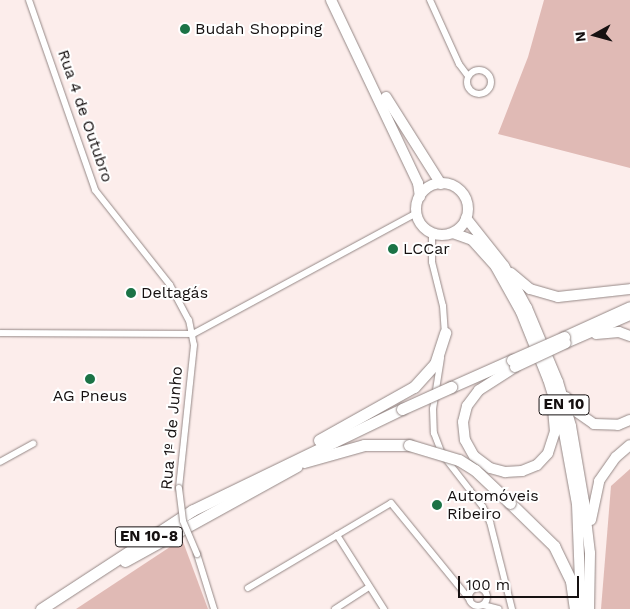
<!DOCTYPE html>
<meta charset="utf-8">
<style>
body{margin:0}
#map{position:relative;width:630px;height:609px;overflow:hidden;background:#fcedeb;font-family:"Work Sans",sans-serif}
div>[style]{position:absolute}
.green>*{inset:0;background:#e0bab5}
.roads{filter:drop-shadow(0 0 1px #958886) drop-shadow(0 0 1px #958886)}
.minor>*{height:6px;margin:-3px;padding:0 3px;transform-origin:3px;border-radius:3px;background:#fff}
.minor>.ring{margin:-3px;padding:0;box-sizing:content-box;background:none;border:6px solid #fff;border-radius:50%}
.primary>*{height:10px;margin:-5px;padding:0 5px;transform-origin:5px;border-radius:5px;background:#fff}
.primary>.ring{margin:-5px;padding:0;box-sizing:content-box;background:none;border:10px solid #fff;border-radius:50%}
.trunk>*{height:11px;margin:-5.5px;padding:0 5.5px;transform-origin:5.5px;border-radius:5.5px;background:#fff}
.bridges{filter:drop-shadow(0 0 1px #958886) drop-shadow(0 0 1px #958886)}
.minor-bridge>*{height:6px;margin:-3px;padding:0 3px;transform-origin:3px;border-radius:3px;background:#fff}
.primary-bridge>*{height:10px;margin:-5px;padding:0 5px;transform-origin:5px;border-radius:5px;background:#fff}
.trunk-bridge>*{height:11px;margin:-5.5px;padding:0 5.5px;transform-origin:5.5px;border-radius:5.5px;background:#fff}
.dots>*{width:14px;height:14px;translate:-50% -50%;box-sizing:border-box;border:2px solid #fff;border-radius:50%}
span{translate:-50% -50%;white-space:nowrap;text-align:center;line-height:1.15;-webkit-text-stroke:4px #fff;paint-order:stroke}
.shield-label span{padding:1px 4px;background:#fff;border:1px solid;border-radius:4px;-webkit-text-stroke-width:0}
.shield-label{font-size:15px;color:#161111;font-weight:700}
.poi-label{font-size:16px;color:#161111}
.left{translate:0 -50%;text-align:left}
.street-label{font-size:16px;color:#161111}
.north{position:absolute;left:570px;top:10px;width:50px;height:50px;-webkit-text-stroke:4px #fff;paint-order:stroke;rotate:263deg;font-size:14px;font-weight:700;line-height:20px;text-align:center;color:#161111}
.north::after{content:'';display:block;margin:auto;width:18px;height:22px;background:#161111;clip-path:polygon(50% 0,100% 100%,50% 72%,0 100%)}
.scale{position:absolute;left:458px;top:576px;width:121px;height:22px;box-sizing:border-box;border:2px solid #161111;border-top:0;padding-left:6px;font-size:15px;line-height:18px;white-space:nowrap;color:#161111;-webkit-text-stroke:4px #fff;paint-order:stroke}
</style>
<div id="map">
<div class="green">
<div style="clip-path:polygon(544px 0,630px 0,630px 168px,498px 134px,528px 57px)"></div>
<div style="clip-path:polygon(630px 469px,630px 609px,601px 609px,611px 486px)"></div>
<div style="clip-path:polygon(182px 539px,208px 609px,76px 609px)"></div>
</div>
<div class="roads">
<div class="minor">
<div style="left:29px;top:0;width:201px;rotate:70.8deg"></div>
<div style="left:95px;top:190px;width:121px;rotate:51.7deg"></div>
<div style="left:170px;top:285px;width:40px;rotate:62deg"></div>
<div style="left:189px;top:320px;width:25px;rotate:79deg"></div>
<div style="left:194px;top:345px;width:144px;rotate:96deg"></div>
<div style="left:430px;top:0;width:70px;rotate:65.6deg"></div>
<div style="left:459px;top:64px;width:15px;rotate:53deg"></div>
<div class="ring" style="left:467px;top:70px;width:18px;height:18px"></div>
<div style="left:432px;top:233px;width:29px;rotate:90deg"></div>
<div style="left:432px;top:262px;width:45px;rotate:76deg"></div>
<div style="left:443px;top:306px;width:29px;rotate:86deg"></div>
<div style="left:0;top:333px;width:193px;rotate:0.3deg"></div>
<div style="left:193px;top:334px;width:255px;rotate:-28.4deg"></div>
<div style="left:441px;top:358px;width:52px;rotate:98.9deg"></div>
<div style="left:433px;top:409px;width:24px;rotate:88deg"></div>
<div style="left:434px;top:433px;width:22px;rotate:69deg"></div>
<div style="left:442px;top:454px;width:67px;rotate:52.3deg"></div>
<div style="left:483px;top:507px;width:17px;rotate:65deg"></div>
<div style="left:490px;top:522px;width:90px;rotate:75.8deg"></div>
<div style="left:0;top:462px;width:38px;rotate:-29deg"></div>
<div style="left:337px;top:535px;width:88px;rotate:57.6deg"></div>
<div style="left:197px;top:554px;width:58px;rotate:72.8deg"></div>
<div style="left:248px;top:588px;width:166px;rotate:-30.7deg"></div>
<div style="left:391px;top:503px;width:125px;rotate:50.8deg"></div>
<div class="ring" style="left:469px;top:588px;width:12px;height:12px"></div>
<div style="left:483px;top:605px;width:16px;rotate:14deg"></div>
<div style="left:335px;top:609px;width:40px;rotate:-32.9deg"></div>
</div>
<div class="primary">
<div style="left:331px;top:0;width:203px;rotate:64.6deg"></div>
<div style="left:418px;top:183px;width:14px;rotate:82deg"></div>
<div style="left:386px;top:97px;width:103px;rotate:57.7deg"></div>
<div class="ring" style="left:416px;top:183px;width:42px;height:42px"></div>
<div style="left:466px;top:218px;width:61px;rotate:51.6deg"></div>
<div style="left:504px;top:266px;width:48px;rotate:61.3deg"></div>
<div style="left:527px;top:308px;width:80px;rotate:67.3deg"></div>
<div style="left:558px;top:382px;width:46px;rotate:73.5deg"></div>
<div style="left:571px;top:426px;width:77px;rotate:80.3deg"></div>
<div style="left:584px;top:502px;width:51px;rotate:83.3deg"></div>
<div style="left:590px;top:553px;width:56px;rotate:91deg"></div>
<div style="left:453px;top:233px;width:20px;rotate:20deg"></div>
<div style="left:472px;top:240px;width:36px;rotate:48deg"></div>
<div style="left:496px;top:267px;width:51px;rotate:60.9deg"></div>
<div style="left:521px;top:312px;width:72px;rotate:68.1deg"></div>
<div style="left:548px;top:379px;width:50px;rotate:72.6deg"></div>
<div style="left:563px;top:427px;width:78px;rotate:79.7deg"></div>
<div style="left:577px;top:504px;width:105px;rotate:87.8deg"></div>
<div style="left:511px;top:273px;width:25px;rotate:40deg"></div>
<div style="left:530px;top:289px;width:29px;rotate:16deg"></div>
<div style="left:558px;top:297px;width:72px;rotate:-6.3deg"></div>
<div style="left:596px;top:334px;width:23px;rotate:-5deg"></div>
<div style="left:619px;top:332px;width:12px;rotate:20deg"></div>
<div style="left:566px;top:343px;width:70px;rotate:-23.6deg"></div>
<div style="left:515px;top:367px;width:43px;rotate:147.4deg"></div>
<div style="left:479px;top:390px;width:20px;rotate:127deg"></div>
<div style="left:467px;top:406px;width:16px;rotate:104deg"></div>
<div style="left:463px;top:422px;width:18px;rotate:84deg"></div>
<div style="left:465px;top:440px;width:18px;rotate:61deg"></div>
<div style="left:474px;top:456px;width:20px;rotate:37deg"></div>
<div style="left:490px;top:468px;width:16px;rotate:15deg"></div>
<div style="left:505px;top:472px;width:17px;rotate:-3deg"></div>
<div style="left:522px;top:471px;width:16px;rotate:-22deg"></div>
<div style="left:537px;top:465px;width:16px;rotate:-47deg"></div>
<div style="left:548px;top:453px;width:22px;rotate:-72deg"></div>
<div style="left:555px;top:432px;width:22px;rotate:-95deg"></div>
<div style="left:566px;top:397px;width:15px;rotate:58deg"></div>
<div style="left:574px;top:410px;width:24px;rotate:35deg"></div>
<div style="left:594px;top:424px;width:24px;rotate:2deg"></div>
<div style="left:618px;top:425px;width:13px;rotate:-23deg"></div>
<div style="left:591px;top:520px;width:40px;rotate:-78deg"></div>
<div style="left:599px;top:481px;width:29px;rotate:-55deg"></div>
<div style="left:616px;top:457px;width:18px;rotate:-41deg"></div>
</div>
<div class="trunk">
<div style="left:564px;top:337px;width:72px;rotate:-24.4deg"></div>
<div style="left:451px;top:387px;width:67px;rotate:-23.9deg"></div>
<div style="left:319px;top:440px;width:109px;rotate:-29.2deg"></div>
<div style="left:414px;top:387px;width:31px;rotate:-48deg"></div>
<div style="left:435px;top:364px;width:33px;rotate:-72deg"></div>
<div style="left:304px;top:462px;width:62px;rotate:-15.8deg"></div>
<div style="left:364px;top:445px;width:45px"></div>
<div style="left:510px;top:503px;width:62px;rotate:44.3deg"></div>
<div style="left:554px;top:546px;width:39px;rotate:64deg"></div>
<div style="left:571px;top:581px;width:28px;rotate:82deg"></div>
<div style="left:125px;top:561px;width:196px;rotate:-28.9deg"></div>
<div style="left:41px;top:609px;width:181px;rotate:-33.1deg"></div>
<div style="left:193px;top:510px;width:232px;rotate:-25.8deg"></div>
</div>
</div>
<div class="bridges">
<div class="minor-bridge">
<div style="left:179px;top:488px;width:33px;rotate:83deg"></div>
<div style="left:183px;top:521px;width:36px;rotate:67deg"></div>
</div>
<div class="primary-bridge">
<div style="left:515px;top:367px;width:56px;rotate:-25.2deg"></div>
</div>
<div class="trunk-bridge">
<div style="left:512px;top:360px;width:57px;rotate:-23.9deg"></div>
<div style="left:402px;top:409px;width:54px;rotate:-24.2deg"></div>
<div style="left:409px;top:445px;width:52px;rotate:16.7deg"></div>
<div style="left:459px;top:460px;width:19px;rotate:32deg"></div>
<div style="left:475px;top:470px;width:48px;rotate:43.3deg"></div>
</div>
</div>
<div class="dots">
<div style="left:185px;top:29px;background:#1b7346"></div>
<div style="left:393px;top:249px;background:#1b7346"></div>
<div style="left:131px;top:293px;background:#1b7346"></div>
<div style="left:90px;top:379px;background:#1b7346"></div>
<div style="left:437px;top:505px;background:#1b7346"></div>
</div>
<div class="shield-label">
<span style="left:564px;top:405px">EN 10</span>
<span style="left:149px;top:537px">EN 10-8</span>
</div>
<div class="poi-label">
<span class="left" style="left:195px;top:29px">Budah Shopping</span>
<span class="left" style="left:403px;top:249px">LCCar</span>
<span class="left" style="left:141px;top:293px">Deltagás</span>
<span style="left:90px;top:396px">AG Pneus</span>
<span class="left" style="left:447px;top:505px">Automóveis<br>Ribeiro</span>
</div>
<div class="street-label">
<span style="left:85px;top:116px;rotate:71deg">Rua 4 de Outubro</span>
<span style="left:172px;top:428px;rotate:-85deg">Rua 1º de Junho</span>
</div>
<div class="north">N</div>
<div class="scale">100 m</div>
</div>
